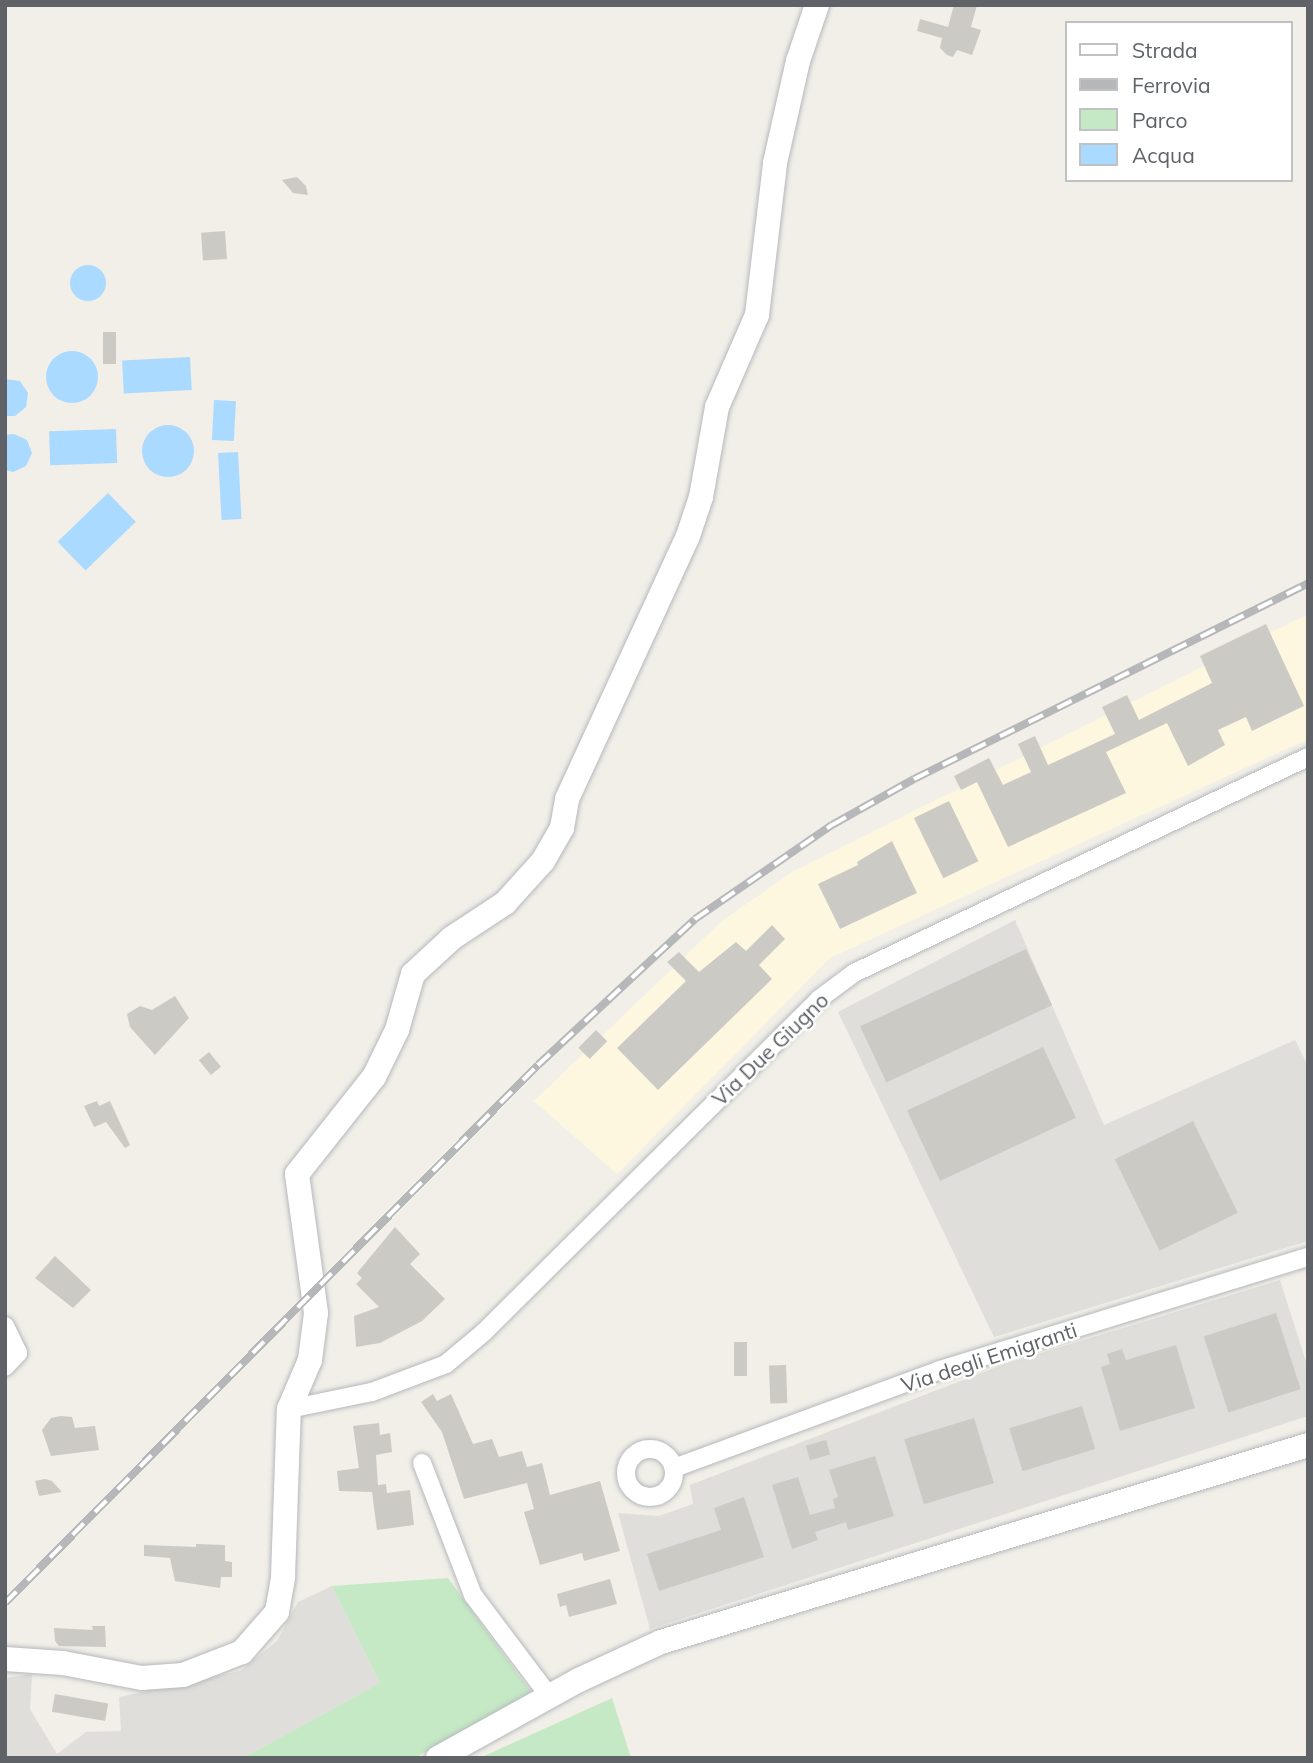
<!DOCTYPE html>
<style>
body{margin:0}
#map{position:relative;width:1313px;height:1763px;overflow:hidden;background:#f1efe8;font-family:Mulish,sans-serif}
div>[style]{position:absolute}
.commercial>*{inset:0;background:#fef7e0}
.industrial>*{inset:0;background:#e0deda}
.green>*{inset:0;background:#c5e8c5}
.water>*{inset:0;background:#aadaff;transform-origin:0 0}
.round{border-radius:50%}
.building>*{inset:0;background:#cccac5;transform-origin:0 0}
.roads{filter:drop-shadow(0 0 2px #b5b8bc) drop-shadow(0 0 2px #b5b8bc)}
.street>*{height:18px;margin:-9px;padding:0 9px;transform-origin:9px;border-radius:9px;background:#fff}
.street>.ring{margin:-9px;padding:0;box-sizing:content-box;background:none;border:18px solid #fff;border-radius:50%}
.secondary>*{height:24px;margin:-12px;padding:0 12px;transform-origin:12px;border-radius:12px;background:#fff}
.rail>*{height:8px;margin-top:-4px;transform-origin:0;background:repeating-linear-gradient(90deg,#fff 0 16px,#b6b7b8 0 32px);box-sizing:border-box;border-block:2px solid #b6b7b8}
span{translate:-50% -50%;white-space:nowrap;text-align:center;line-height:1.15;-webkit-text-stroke:5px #fff;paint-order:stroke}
.street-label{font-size:21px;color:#5f6368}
.frame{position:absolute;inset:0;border:7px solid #5f6368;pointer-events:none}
.legend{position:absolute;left:1065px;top:21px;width:228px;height:161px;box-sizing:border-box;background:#fff;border:2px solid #bfc1c3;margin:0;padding:9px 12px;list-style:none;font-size:21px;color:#5f6368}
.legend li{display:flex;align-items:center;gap:14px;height:35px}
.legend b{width:35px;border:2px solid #bfc1c3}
</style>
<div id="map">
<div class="commercial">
<div style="clip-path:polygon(1308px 614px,1308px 739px,830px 958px,617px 1174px,534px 1101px,723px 920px,794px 871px)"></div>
</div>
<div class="industrial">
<div style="clip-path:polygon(1015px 920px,1104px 1125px,1295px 1040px,1308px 1066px,1308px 1241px,994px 1337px,838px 1012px)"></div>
<div style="clip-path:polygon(1280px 1280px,1308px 1368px,1308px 1416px,650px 1629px,618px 1513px,659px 1516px,693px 1504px,690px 1485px,1005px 1364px)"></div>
<div style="clip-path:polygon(332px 1586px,380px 1683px,243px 1758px,5px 1758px,5px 1678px,32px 1674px,30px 1709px,57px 1754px,86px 1732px,121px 1731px,119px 1697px,240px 1671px,277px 1641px,298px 1602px)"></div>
</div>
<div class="green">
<div style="clip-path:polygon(448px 1578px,531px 1692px,415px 1758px,243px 1758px,380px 1683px,332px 1586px)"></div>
<div style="clip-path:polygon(612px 1698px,631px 1758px,481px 1758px,482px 1757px)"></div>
</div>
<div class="water">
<div class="round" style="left:70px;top:265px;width:36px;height:36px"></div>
<div class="round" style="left:46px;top:351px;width:52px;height:52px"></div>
<div style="left:190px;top:357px;width:33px;height:68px;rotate:87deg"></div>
<div style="clip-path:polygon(5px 379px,20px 381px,28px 393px,26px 407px,15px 416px,5px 416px)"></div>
<div style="left:214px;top:400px;width:22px;height:40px;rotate:3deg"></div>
<div class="round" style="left:142px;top:425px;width:52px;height:52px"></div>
<div style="left:116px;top:429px;width:34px;height:67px;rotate:88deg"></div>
<div style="clip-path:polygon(14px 434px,27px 440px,32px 453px,26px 466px,13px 472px,5px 470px,5px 435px)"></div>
<div style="left:238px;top:452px;width:67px;height:20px;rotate:87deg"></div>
<div style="left:108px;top:493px;width:40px;height:70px;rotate:46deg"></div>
</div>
<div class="building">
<div style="clip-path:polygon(954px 5px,977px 5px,971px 27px,981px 30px,972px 55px,957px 50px,953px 57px,947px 55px,940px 48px,942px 38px,917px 31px,920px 19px,948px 27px)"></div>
<div style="clip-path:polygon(297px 177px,306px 186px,308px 195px,293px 193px,282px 180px)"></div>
<div style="left:225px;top:231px;width:28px;height:24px;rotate:86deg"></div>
<div style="left:103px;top:332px;width:13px;height:32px"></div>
<div style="clip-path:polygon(1266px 624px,1304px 706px,1252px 731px,1246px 717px,1218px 730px,1225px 745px,1188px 766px,1167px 723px,1106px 752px,1126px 793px,1008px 847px,977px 782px,961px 790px,954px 776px,989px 758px,1003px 785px,1031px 772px,1018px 744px,1035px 736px,1048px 765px,1115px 734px,1102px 707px,1127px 695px,1139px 720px,1212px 683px,1200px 656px)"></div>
<div style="left:949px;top:801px;width:67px;height:39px;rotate:64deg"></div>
<div style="clip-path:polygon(892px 841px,917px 893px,840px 929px,818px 884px,858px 865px,857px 862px)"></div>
<div style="clip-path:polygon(772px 925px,785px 939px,759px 965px,772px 979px,658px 1090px,617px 1048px,686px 981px,667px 962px,679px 952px,699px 972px,736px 942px,746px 951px)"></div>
<div style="left:1026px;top:949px;width:62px;height:183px;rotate:65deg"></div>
<div style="clip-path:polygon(175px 996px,189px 1018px,155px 1055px,130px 1027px,127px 1014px,140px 1006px,152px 1010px)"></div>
<div style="left:596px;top:1030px;width:16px;height:25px;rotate:45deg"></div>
<div style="left:1043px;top:1047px;width:78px;height:150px;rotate:65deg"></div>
<div style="left:209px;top:1052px;width:19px;height:13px;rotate:51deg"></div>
<div style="clip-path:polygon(97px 1101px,99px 1106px,110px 1101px,130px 1145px,125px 1148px,106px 1122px,94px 1127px,84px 1106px)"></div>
<div style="left:1193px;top:1121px;width:102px;height:87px;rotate:64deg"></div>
<div style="clip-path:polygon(395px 1227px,420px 1254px,410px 1264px,445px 1299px,422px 1321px,380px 1343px,356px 1347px,354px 1316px,379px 1307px,356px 1284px,362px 1278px,357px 1273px)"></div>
<div style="clip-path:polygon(55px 1256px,91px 1290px,73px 1308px,35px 1278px)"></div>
<div style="left:1276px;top:1313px;width:80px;height:76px;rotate:72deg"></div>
<div style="left:734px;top:1342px;width:13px;height:34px"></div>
<div style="clip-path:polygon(1176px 1345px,1195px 1408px,1120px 1431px,1101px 1367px,1110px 1364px,1107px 1354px,1122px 1349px,1126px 1360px)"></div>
<div style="left:786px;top:1365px;width:38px;height:17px;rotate:88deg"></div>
<div style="clip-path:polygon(433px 1394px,437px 1401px,451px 1394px,473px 1444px,492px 1439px,499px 1457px,522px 1451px,527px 1467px,542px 1463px,550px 1495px,600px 1481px,620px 1551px,584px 1561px,582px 1553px,540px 1565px,524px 1512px,534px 1509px,527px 1483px,464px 1499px,442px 1432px,421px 1402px)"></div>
<div style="left:1082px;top:1406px;width:45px;height:76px;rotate:73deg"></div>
<div style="clip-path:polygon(61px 1416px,72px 1417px,75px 1428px,95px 1426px,99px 1450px,51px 1456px,42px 1430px,51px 1418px)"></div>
<div style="left:974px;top:1418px;width:68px;height:73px;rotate:73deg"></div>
<div style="clip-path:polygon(379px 1423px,380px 1435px,390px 1433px,392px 1452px,376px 1455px,378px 1485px,386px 1484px,387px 1493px,410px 1490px,414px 1525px,377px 1530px,372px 1492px,339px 1491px,337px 1471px,359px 1468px,353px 1426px)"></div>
<div style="left:826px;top:1440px;width:15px;height:21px;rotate:74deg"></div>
<div style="clip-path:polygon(875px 1456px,894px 1516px,848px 1530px,846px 1522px,815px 1532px,818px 1540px,792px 1549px,772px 1485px,798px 1477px,810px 1515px,835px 1508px,833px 1499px,838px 1497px,829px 1470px)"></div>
<div style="clip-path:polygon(45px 1479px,52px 1481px,62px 1492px,39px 1496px,35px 1481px)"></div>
<div style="clip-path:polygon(744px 1497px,764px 1557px,659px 1591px,647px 1554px,721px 1530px,714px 1508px)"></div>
<div style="clip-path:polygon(196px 1544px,225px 1545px,225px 1561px,232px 1562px,232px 1577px,221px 1577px,220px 1588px,175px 1581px,170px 1558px,144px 1556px,144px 1545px,196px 1547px)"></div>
<div style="clip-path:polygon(610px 1579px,617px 1604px,569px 1617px,566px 1605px,560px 1607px,557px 1594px)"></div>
<div style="clip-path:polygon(92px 1626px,105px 1626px,106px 1647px,59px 1646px,55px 1641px,54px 1628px,93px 1630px)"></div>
<div style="left:55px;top:1694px;width:54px;height:18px;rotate:10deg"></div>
</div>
<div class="roads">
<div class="street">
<div style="left:5px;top:1326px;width:30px;rotate:64deg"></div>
<div style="left:18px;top:1353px;width:19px;rotate:133deg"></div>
<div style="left:289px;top:1409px;width:85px;rotate:-11.6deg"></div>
<div style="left:372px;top:1392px;width:79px;rotate:-20.7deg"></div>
<div style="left:446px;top:1364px;width:50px;rotate:-40.1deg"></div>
<div style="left:484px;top:1332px;width:472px;rotate:-44.8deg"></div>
<div style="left:819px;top:999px;width:44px;rotate:-36.6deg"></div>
<div style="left:854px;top:973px;width:503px;rotate:-25.44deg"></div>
<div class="ring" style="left:626px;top:1449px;width:30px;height:30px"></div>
<div style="left:422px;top:1463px;width:142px;rotate:68.9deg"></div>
<div style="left:473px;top:1595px;width:126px;rotate:53deg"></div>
<div style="left:674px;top:1468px;width:283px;rotate:-20.2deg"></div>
<div style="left:940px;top:1370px;width:385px;rotate:-17.1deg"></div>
</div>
<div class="secondary">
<div style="left:5px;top:1659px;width:58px;rotate:3.9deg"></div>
<div style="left:63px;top:1663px;width:80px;rotate:10.8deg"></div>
<div style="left:142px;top:1678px;width:41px;rotate:-4.2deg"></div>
<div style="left:183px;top:1675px;width:63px;rotate:-21.3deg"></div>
<div style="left:242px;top:1652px;width:53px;rotate:-48.8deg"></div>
<div style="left:277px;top:1612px;width:36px;rotate:-80deg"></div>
<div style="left:283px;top:1577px;width:168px;rotate:-88deg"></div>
<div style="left:289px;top:1409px;width:53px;rotate:-66.8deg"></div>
<div style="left:310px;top:1360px;width:47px;rotate:-82.7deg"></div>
<div style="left:316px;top:1313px;width:140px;rotate:-97.8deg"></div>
<div style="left:297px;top:1174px;width:124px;rotate:-51.6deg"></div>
<div style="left:374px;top:1077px;width:52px;rotate:-63.9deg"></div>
<div style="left:397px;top:1030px;width:58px;rotate:-74.1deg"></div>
<div style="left:413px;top:974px;width:53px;rotate:-42.7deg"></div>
<div style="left:452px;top:938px;width:64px;rotate:-33.4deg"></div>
<div style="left:505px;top:903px;width:57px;rotate:-47.9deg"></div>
<div style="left:543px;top:861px;width:38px;rotate:-60deg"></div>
<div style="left:562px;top:828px;width:29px;rotate:-80deg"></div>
<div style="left:567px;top:799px;width:289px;rotate:-65.3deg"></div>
<div style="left:688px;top:536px;width:41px;rotate:-71.6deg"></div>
<div style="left:701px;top:497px;width:91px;rotate:-79.9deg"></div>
<div style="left:717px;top:407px;width:100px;rotate:-66.5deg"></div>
<div style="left:757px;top:315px;width:153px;rotate:-83.2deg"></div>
<div style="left:775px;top:163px;width:105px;rotate:-77.3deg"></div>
<div style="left:798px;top:61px;width:59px;rotate:-71.3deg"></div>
<div style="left:438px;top:1758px;width:161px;rotate:-29deg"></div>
<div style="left:579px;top:1680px;width:90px;rotate:-24.9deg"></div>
<div style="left:661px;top:1642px;width:676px;rotate:-16.93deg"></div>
</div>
</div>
<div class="rail">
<div style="left:5px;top:1603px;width:757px;rotate:-45.27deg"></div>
<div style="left:538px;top:1065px;width:214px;rotate:-42.9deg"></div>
<div style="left:695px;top:919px;width:166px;rotate:-34.5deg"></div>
<div style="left:832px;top:825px;width:94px;rotate:-29.3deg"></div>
<div style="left:914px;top:779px;width:440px;rotate:-26.4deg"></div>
</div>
<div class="street-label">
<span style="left:770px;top:1049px;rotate:-44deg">Via Due Giugno</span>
<span style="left:989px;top:1357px;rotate:-18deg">Via degli Emigranti</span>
</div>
<div class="frame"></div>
<ul class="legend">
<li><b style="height:9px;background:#fff"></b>Strada</li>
<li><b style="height:9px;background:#b6b7b8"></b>Ferrovia</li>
<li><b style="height:19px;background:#c5e8c5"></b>Parco</li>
<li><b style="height:19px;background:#aadaff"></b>Acqua</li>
</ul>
</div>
